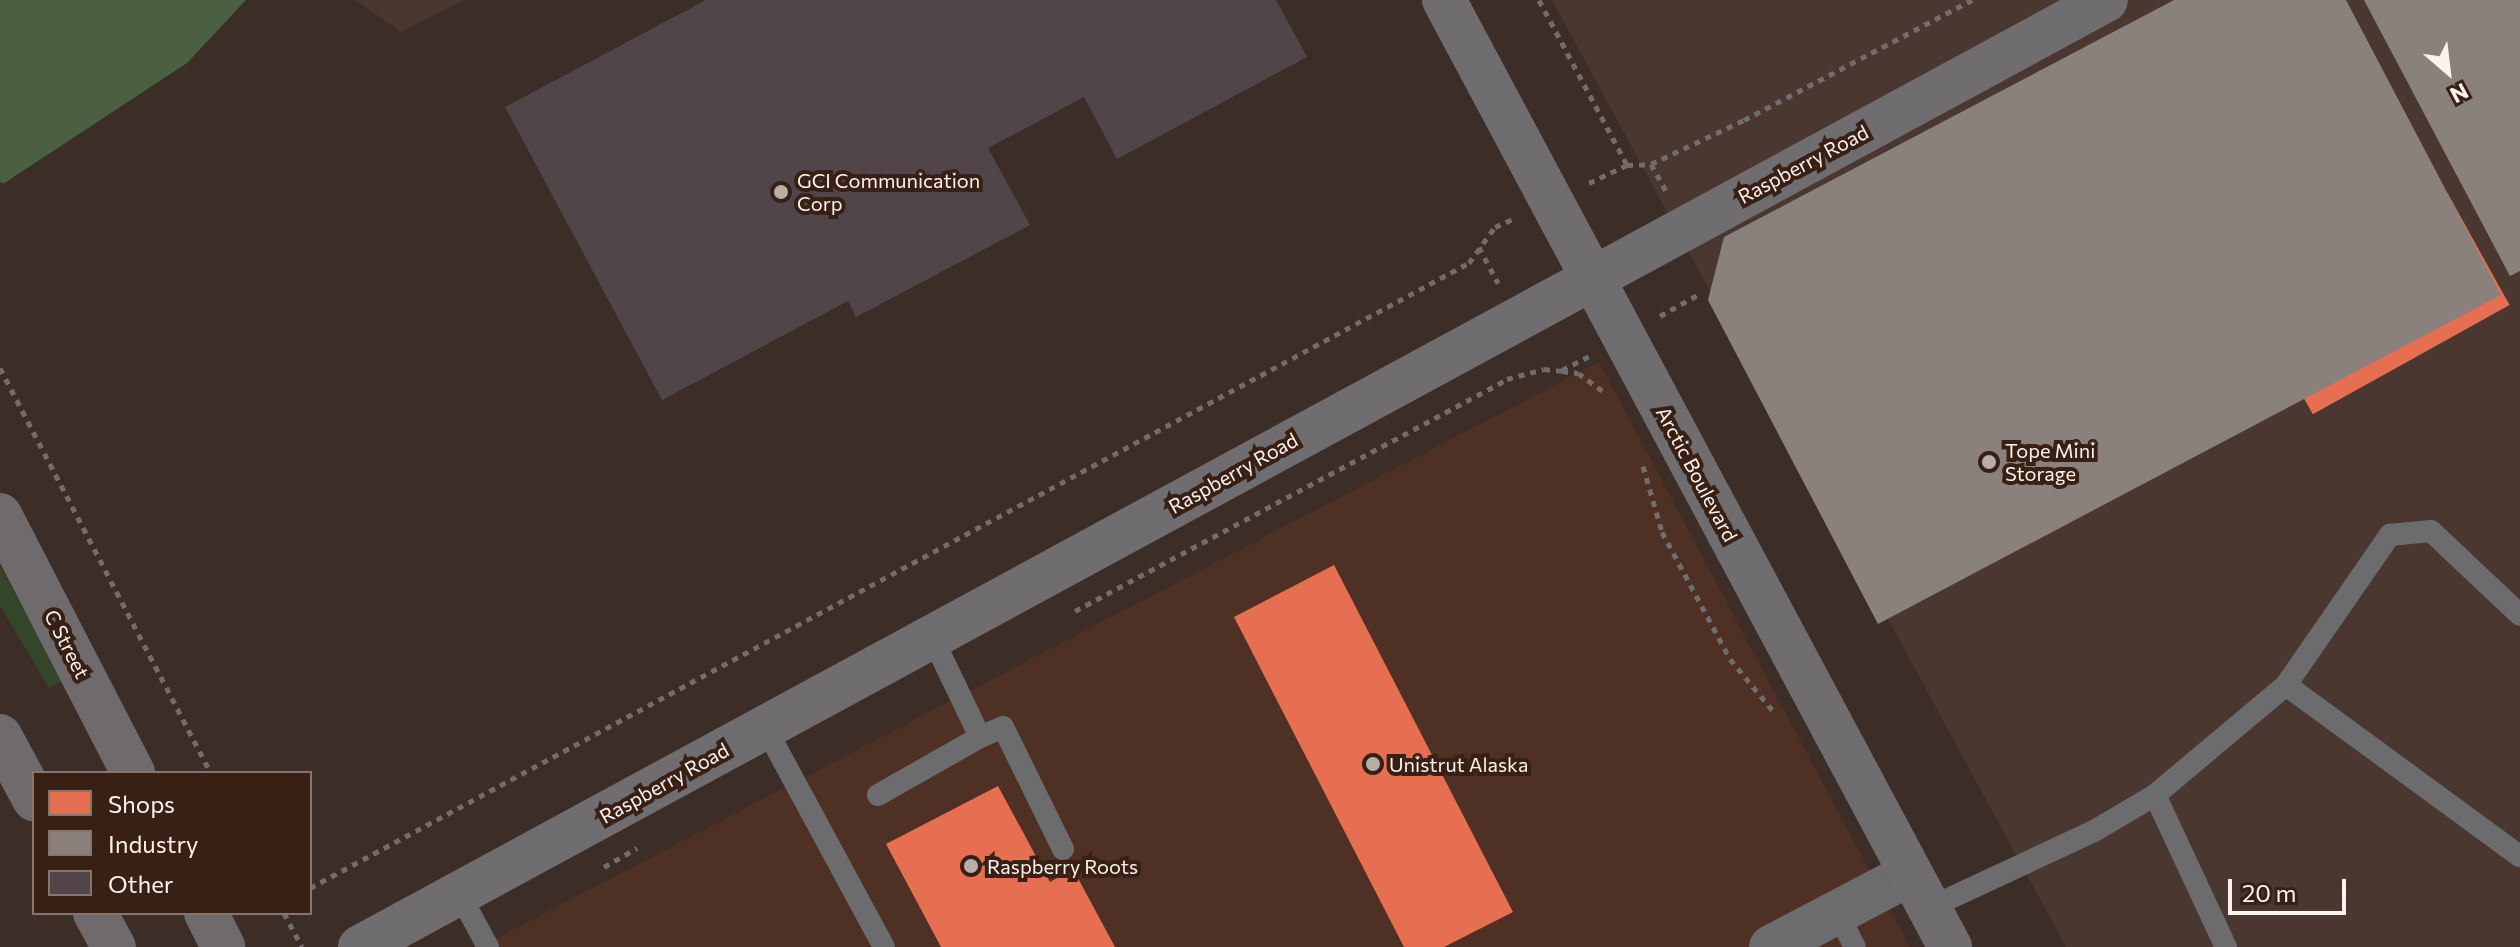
<!DOCTYPE html>
<style>
body{margin:0}
#map{position:relative;width:2520px;height:947px;overflow:hidden;background:#3c2e27;font-family:Commissioner,sans-serif}
div>[style]{position:absolute}
.built>*{inset:0;background:#4f3024}
.industrial>*{inset:0;background:#4a3730}
.green>*{inset:0;background:#334629}
.forest>*{inset:0;background:#4b6040}
.shops>*{inset:0;background:#e76f51;transform-origin:0 0}
.industry>*{inset:0;background:#8a817c}
.building>*{inset:0;background:#50464a}
.path>*{height:5px;margin-top:-2.5px;transform-origin:0;background:repeating-linear-gradient(90deg,#716d6e 0 6px,transparent 0 12px)}
.service>*{height:22px;margin:-11px;padding:0 11px;transform-origin:11px;border-radius:11px;background:#6c6b6e}
.minor>*{height:44px;margin:-22px;padding:0 22px;transform-origin:22px;border-radius:22px;background:#6c6b6e}
.secondary>*{height:44px;margin:-22px;padding:0 22px;transform-origin:22px;border-radius:22px;background:#6f6d6f}
.primary>*{height:44px;margin:-22px;padding:0 22px;transform-origin:22px;border-radius:22px;background:#6f6a6c}
.dots>*{width:22px;height:22px;translate:-50% -50%;box-sizing:border-box;border:4px solid #392015;border-radius:50%}
span{translate:-50% -50%;white-space:nowrap;text-align:center;line-height:1.15;-webkit-text-stroke:8px #392015;paint-order:stroke}
.street-label{font-size:20px;color:#fdf2ee}
.poi-label{font-size:20px;color:#fdf2ee}
.left{translate:0 -50%;text-align:left}
.legend{position:absolute;left:32px;top:771px;width:280px;height:144px;box-sizing:border-box;background:#392015;border:2px solid #87746c;margin:0;padding:10px 14px;list-style:none;font-size:24px;color:#fdf2ee}
.legend li{display:flex;align-items:center;gap:16px;height:40px}
.legend b{width:40px;border:2px solid #87746c}
.north{position:absolute;left:2408px;top:32px;width:80px;height:80px;-webkit-text-stroke:6px #392015;paint-order:stroke;rotate:152deg;font-size:22px;font-weight:700;line-height:32px;text-align:center;color:#fdf2ee}
.north::after{content:'';display:block;margin:auto;width:28px;height:36px;background:#fdf2ee;clip-path:polygon(50% 0,100% 100%,50% 72%,0 100%)}
.scale{position:absolute;left:2228px;top:879px;width:118px;height:36px;box-sizing:border-box;border:4px solid #fdf2ee;border-top:0;padding-left:10px;font-size:24px;line-height:28px;white-space:nowrap;color:#fdf2ee;-webkit-text-stroke:6px #392015;paint-order:stroke}
</style>
<div id="map">
<div class="built">
<div style="clip-path:polygon(1599px 362px,1910px 947px,480px 947px)"></div>
</div>
<div class="industrial">
<div style="clip-path:polygon(356px 0,464px 0,401px 32px)"></div>
<div style="clip-path:polygon(1552px 0,2520px 0,2520px 947px,2066px 947px)"></div>
</div>
<div class="green">
<div style="clip-path:polygon(0 566px,63px 681px,49px 688px,0 606px)"></div>
</div>
<div class="forest">
<div style="clip-path:polygon(0 0,246px 0,187px 63px,3px 184px,0 182px)"></div>
</div>
<div class="shops">
<div style="left:2448px;top:194px;width:127px;height:225px;rotate:61deg"></div>
<div style="clip-path:polygon(1334px 565px,1513px 912px,1444px 947px,1404px 947px,1234px 617px)"></div>
<div style="clip-path:polygon(998px 786px,1050px 882px,1073px 869px,1115px 947px,941px 947px,886px 844px)"></div>
</div>
<div class="industry">
<div style="clip-path:polygon(2174px 0,2346px 0,2501px 295px,1878px 624px,1708px 300px,1724px 237px)"></div>
<div style="clip-path:polygon(2364px 0,2520px 0,2520px 271px,2510px 276px)"></div>
</div>
<div class="building">
<div style="clip-path:polygon(706px 0,1276px 0,1307px 57px,1117px 159px,1084px 97px,988px 148px,1030px 225px,856px 317px,848px 301px,662px 400px,505px 107px)"></div>
</div>
<div class="path">
<div style="left:1539px;top:0;width:187px;rotate:61.9deg"></div>
<div style="left:1627px;top:165px;width:24px;rotate:-2deg"></div>
<div style="left:1651px;top:164px;width:103px;rotate:-25.3deg"></div>
<div style="left:1744px;top:120px;width:258px;rotate:-27.8deg"></div>
<div style="left:1651px;top:164px;width:31px;rotate:61deg"></div>
<div style="left:1589px;top:183px;width:42px;rotate:-25.3deg"></div>
<div style="left:1479px;top:247px;width:41px;rotate:62.2deg"></div>
<div style="left:1660px;top:316px;width:47px;rotate:-29.3deg"></div>
<div style="left:0;top:368px;width:457px;rotate:62.5deg"></div>
<div style="left:1562px;top:370px;width:30px;rotate:-27deg"></div>
<div style="left:1643px;top:466px;width:69px;rotate:73.9deg"></div>
<div style="left:1662px;top:532px;width:144px;rotate:61.8deg"></div>
<div style="left:1730px;top:659px;width:69px;rotate:50.3deg"></div>
<div style="left:1075px;top:611px;width:490px;rotate:-28.2deg"></div>
<div style="left:1507px;top:379px;width:38px;rotate:-15deg"></div>
<div style="left:1544px;top:369px;width:18px;rotate:6deg"></div>
<div style="left:1562px;top:371px;width:16px;rotate:7deg"></div>
<div style="left:1578px;top:373px;width:31px;rotate:36deg"></div>
<div style="left:604px;top:867px;width:38px;rotate:-30deg"></div>
<div style="left:310px;top:888px;width:1317px;rotate:-28.34deg"></div>
<div style="left:1469px;top:263px;width:44px;rotate:-54.2deg"></div>
<div style="left:1495px;top:227px;width:22px;rotate:-24deg"></div>
<div style="left:284px;top:913px;width:38px;rotate:62deg"></div>
</div>
<div class="service">
<div style="left:2286px;top:685px;width:183px;rotate:-55.3deg"></div>
<div style="left:2390px;top:535px;width:41px;rotate:-5.6deg"></div>
<div style="left:2431px;top:531px;width:122px;rotate:43.3deg"></div>
<div style="left:765px;top:727px;width:250px;rotate:61.6deg"></div>
<div style="left:980px;top:737px;width:25px;rotate:-23deg"></div>
<div style="left:1003px;top:727px;width:136px;rotate:63.8deg"></div>
<div style="left:878px;top:795px;width:117px;rotate:-29.6deg"></div>
<div style="left:980px;top:737px;width:111px;rotate:-115.6deg"></div>
<div style="left:2155px;top:795px;width:168px;rotate:65deg"></div>
<div style="left:460px;top:895px;width:59px;rotate:61.7deg"></div>
<div style="left:1929px;top:908px;width:182px;rotate:-25deg"></div>
<div style="left:2094px;top:831px;width:71px;rotate:-30.5deg"></div>
<div style="left:2155px;top:795px;width:171px;rotate:-40deg"></div>
<div style="left:2286px;top:685px;width:290px;rotate:36.2deg"></div>
<div style="left:1837px;top:912px;width:39px;rotate:63deg"></div>
</div>
<div class="minor">
<div style="left:1771px;top:947px;width:157px;rotate:-27.7deg"></div>
</div>
<div class="secondary">
<div style="left:1444px;top:0;width:1074px;rotate:61.88deg"></div>
<div style="left:360px;top:947px;width:1986px;rotate:-28.47deg"></div>
</div>
<div class="primary">
<div style="left:0;top:515px;width:290px;rotate:62.7deg"></div>
<div style="left:0;top:736px;width:72px;rotate:61.6deg"></div>
<div style="left:95px;top:913px;width:39px;rotate:61deg"></div>
<div style="left:206px;top:913px;width:38px;rotate:63deg"></div>
</div>
<div class="dots">
<div style="left:781px;top:192px;background:#b9ada8"></div>
<div style="left:1989px;top:462px;background:#b9ada8"></div>
<div style="left:1373px;top:764px;background:#b9ada8"></div>
<div style="left:971px;top:866px;background:#b9ada8"></div>
</div>
<div class="street-label">
<span style="left:1803px;top:164px;rotate:-28deg">Raspberry Road</span>
<span style="left:1233px;top:473px;rotate:-29deg">Raspberry Road</span>
<span style="left:1697px;top:474px;rotate:62deg">Arctic Boulevard</span>
<span style="left:67px;top:644px;rotate:63deg">C Street</span>
<span style="left:664px;top:783px;rotate:-29deg">Raspberry Road</span>
</div>
<div class="poi-label">
<span class="left" style="left:797px;top:192px">GCI Communication<br>Corp</span>
<span class="left" style="left:2005px;top:462px">Tope Mini<br>Storage</span>
<span class="left" style="left:1389px;top:764px">Unistrut Alaska</span>
<span class="left" style="left:987px;top:866px">Raspberry Roots</span>
</div>
<ul class="legend">
<li><b style="height:22px;background:#e76f51"></b>Shops</li>
<li><b style="height:22px;background:#8a817c"></b>Industry</li>
<li><b style="height:22px;background:#50464a"></b>Other</li>
</ul>
<div class="north">N</div>
<div class="scale">20 m</div>
</div>
